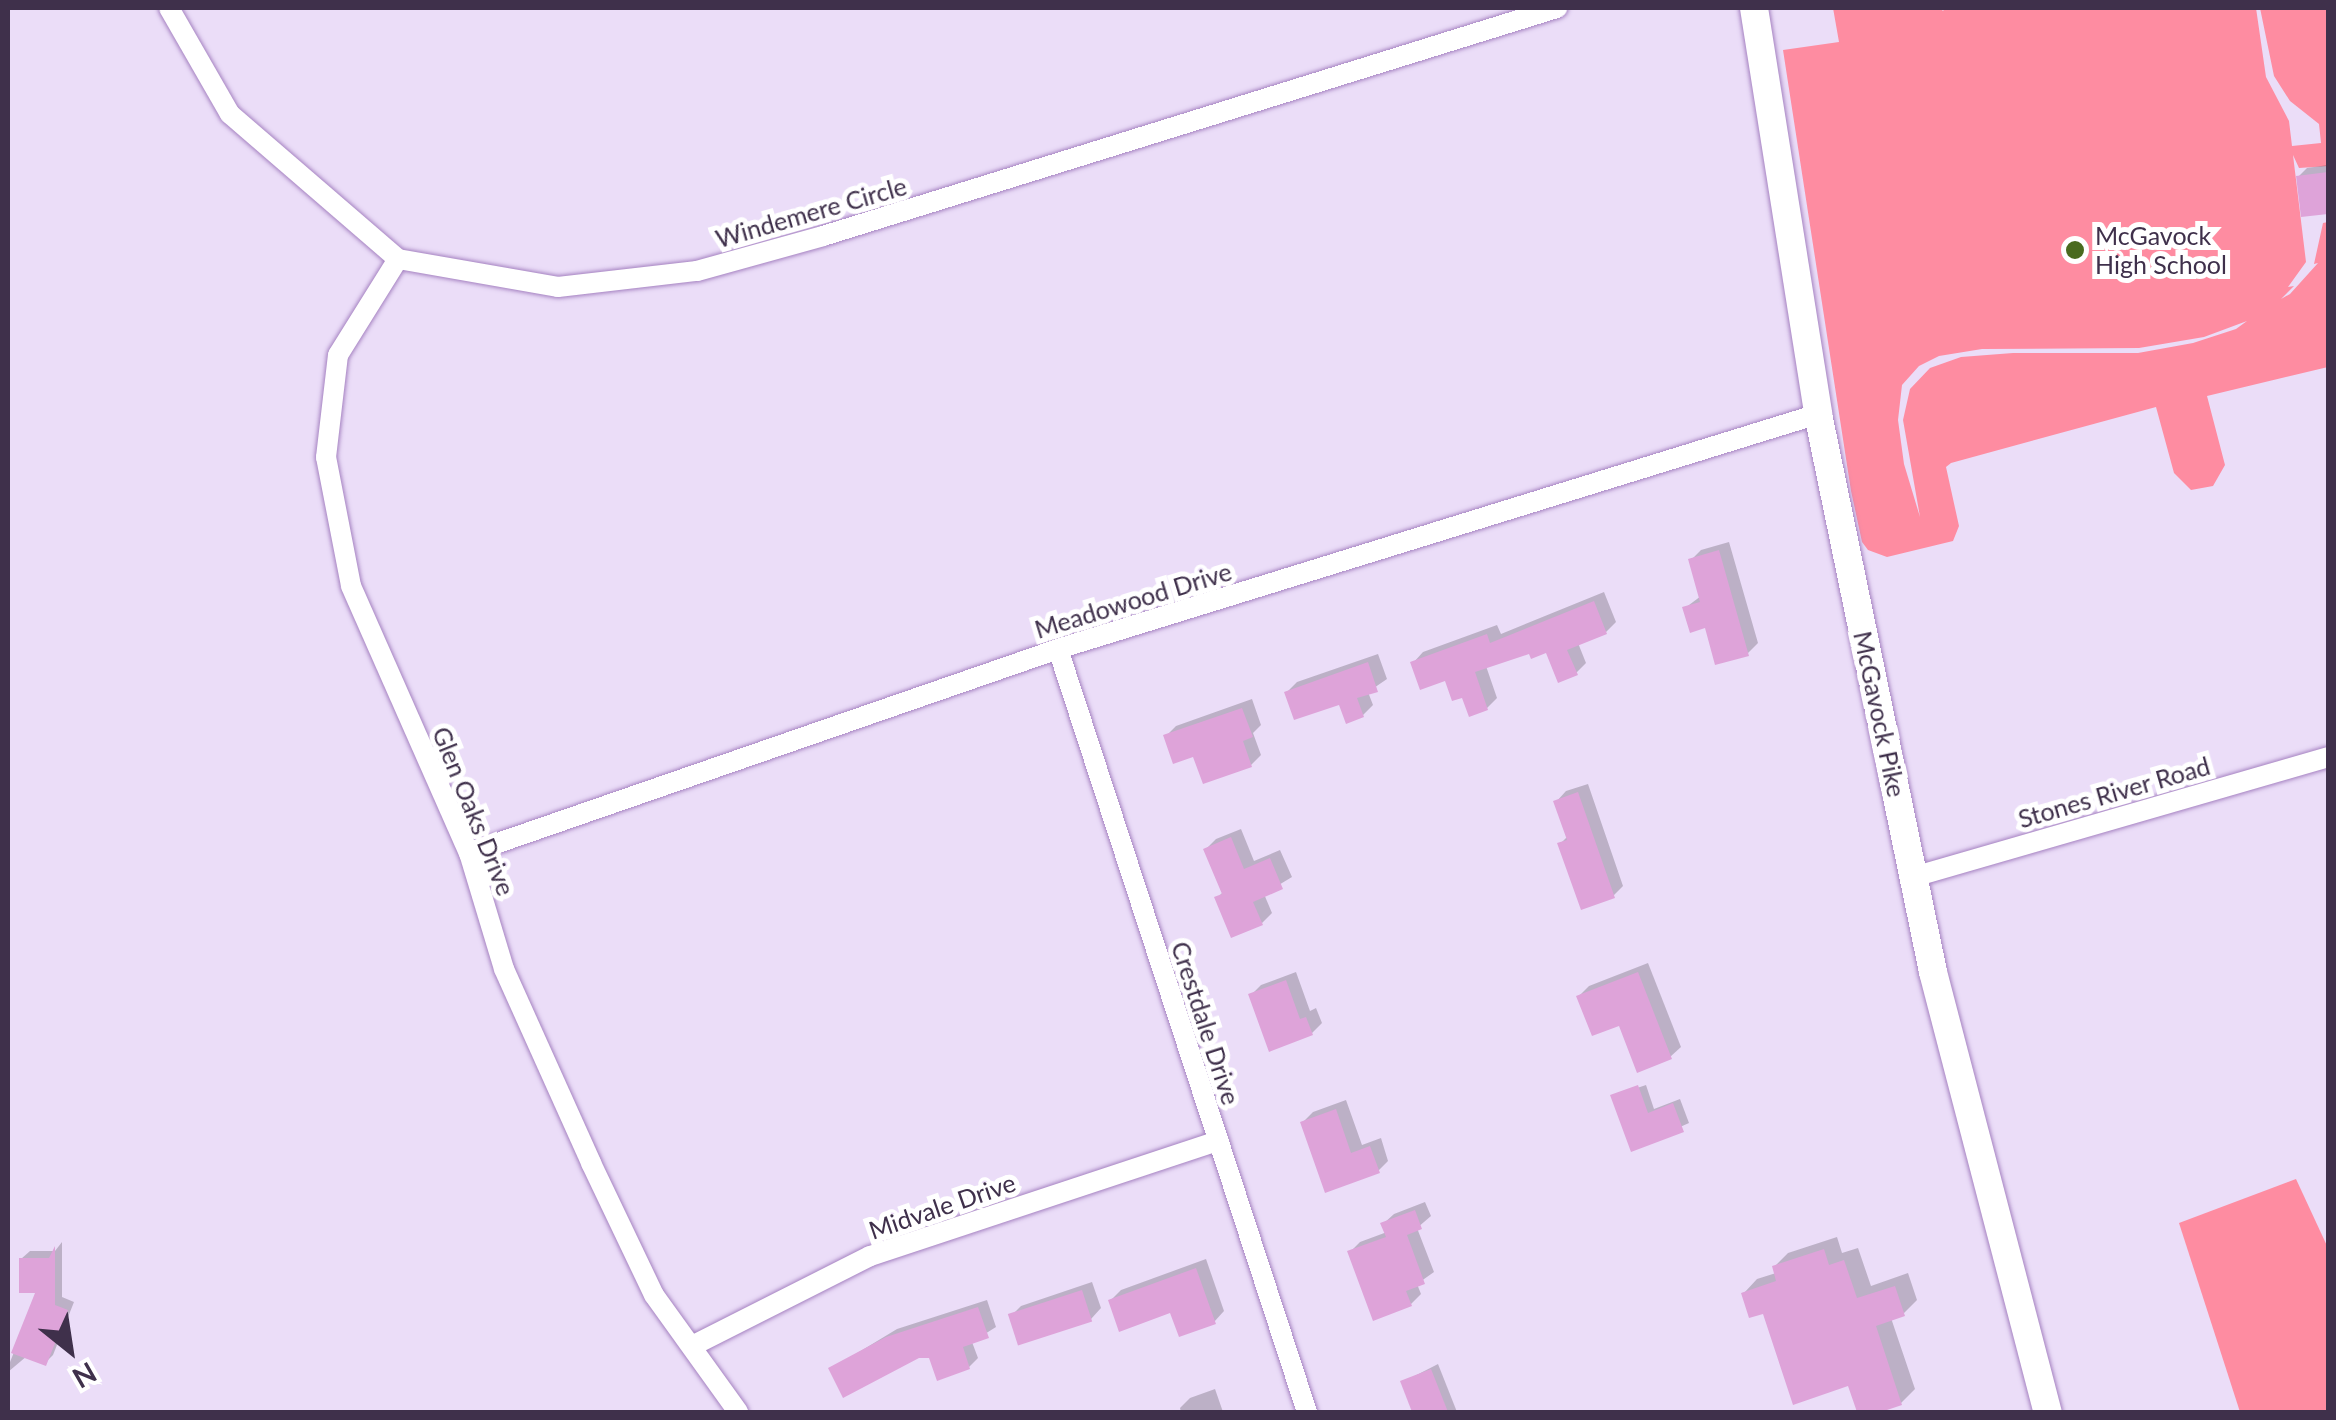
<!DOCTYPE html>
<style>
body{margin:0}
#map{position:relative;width:2336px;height:1420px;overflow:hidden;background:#ebddf8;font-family:Lato,sans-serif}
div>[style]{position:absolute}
.green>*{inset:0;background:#fe8ca1}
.shadow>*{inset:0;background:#0003}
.building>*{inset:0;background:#dea3d9;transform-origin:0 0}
.roads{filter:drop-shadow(0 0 2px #a582c1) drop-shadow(0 0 2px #a582c1)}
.street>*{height:20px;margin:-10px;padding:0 10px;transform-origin:10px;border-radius:10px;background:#fff}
.secondary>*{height:28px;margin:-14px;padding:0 14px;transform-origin:14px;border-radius:14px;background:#fff}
.dots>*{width:28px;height:28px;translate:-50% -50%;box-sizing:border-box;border:5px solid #fff;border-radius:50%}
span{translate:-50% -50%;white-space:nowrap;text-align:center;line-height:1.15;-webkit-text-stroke:10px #fff;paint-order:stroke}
.street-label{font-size:25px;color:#3f304b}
.poi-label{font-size:25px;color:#3f304b}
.left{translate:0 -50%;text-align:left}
.frame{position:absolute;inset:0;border:10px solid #3f304b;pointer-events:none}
.north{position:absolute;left:20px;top:1300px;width:100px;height:100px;-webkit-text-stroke:8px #fff;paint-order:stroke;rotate:150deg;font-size:28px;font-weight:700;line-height:40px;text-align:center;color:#3f304b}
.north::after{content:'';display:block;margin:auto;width:35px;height:45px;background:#3f304b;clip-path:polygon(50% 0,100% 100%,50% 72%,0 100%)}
</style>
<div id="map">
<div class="green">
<div style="clip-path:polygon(evenodd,1833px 8px,1944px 8px,1942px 11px,1949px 8px,2256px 8px,2266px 77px,2289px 121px,2292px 146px,2321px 143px,2319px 124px,2290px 101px,2274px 76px,2260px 8px,2328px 8px,2328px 166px,2299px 168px,2293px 155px,2306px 262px,2288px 287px,2294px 286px,2281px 299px,2290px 294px,2318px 263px,2314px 264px,2323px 223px,2328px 222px,2328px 367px,2207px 396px,2225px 465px,2213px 486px,2191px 490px,2174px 473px,2156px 407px,1951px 463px,1946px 467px,1959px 526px,1953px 541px,1887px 557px,1868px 550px,1862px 542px,1851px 491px,1783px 50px,1839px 42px,1833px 8px,2247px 321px,2236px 329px,2193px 343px,2138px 353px,2013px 353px,1961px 357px,1930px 368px,1910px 389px,1903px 420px,1920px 517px,1904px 464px,1898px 420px,1902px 385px,1919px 366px,1939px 356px,1982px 349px,2139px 348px,2204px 337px,2247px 321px)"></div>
<div style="clip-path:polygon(2296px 1179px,2328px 1248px,2328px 1412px,2240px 1412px,2179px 1223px)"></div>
</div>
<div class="shadow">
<div style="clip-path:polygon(2328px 165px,2328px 212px,2303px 214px,2298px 177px,2307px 168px)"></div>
<div style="clip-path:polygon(1729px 542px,1758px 643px,1748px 653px,1685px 608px,1701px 596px,1691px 560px,1701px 550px)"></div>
<div style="clip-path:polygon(1604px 592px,1616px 622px,1606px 632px,1578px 643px,1586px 663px,1576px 673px,1547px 650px,1530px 650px,1486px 666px,1497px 698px,1487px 708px,1463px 695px,1446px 678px,1413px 663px,1423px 652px,1497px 625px,1501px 634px)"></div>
<div style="clip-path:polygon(1378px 654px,1387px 679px,1368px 692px,1373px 705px,1363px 715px,1341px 701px,1287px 692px,1297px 682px)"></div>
<div style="clip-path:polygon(1252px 699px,1261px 725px,1253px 733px,1261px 755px,1251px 765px,1195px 753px,1166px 736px,1176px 726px)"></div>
<div style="clip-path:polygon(1588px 784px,1623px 886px,1613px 896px,1560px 844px,1568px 836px,1556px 802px,1566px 791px)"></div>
<div style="clip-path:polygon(1241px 829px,1254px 861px,1280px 850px,1292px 877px,1264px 894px,1272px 913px,1262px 923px,1217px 898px,1223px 892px,1206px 849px,1216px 839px)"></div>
<div style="clip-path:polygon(1648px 963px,1681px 1047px,1670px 1057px,1579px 996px,1589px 986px)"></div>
<div style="clip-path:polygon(1296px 972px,1310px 1011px,1316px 1008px,1322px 1023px,1312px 1033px,1251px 995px,1261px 985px)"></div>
<div style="clip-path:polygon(1646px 1085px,1654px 1109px,1680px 1099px,1689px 1123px,1633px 1148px,1613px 1096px)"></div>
<div style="clip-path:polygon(1346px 1100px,1362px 1145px,1381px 1138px,1388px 1161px,1378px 1171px,1303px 1122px,1313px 1112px)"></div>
<div style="clip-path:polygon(1425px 1202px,1431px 1216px,1417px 1228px,1434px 1272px,1417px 1284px,1421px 1294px,1411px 1304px,1350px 1252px,1360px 1242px,1387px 1232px,1383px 1224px,1394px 1214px)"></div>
<div style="clip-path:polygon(1837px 1237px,1842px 1253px,1858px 1248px,1871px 1286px,1908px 1273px,1917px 1300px,1903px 1314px,1891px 1318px,1915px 1389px,1901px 1403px,1873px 1412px,1859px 1412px,1849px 1383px,1744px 1293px,1757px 1279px,1776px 1273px,1774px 1267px,1788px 1253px)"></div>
<div style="clip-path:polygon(62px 1242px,62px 1297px,74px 1302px,53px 1355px,45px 1363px,27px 1356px,8px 1372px,8px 1359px,10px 1362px,39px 1290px,21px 1259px,30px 1251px,55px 1251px)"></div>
<div style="clip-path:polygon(1206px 1259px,1224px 1311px,1214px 1322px,1111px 1300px,1121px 1290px)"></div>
<div style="clip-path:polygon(1092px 1282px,1101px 1308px,1091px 1319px,1011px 1316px,1021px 1306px)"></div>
<div style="clip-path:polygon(987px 1300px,996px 1327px,972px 1342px,978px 1358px,969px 1367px,931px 1356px,831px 1369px,897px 1329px)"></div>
<div style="clip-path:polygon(1438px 1364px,1457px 1412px,1415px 1412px,1403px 1382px)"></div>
<div style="clip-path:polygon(1215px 1389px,1223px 1412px,1181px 1412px,1180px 1408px,1190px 1398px)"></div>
</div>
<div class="building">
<div style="clip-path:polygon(2328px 172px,2328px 214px,2301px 217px,2296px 176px)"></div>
<div style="clip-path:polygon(1719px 550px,1749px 656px,1715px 665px,1705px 628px,1690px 633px,1682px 607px,1700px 602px,1688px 559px)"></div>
<div style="clip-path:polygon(1594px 601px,1607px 634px,1567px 650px,1578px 675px,1558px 683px,1546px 653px,1531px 659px,1529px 654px,1475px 672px,1488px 710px,1469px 717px,1462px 698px,1452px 701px,1445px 681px,1420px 690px,1410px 662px,1487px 634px,1490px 643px)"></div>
<div style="clip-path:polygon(1368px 662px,1378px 692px,1357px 698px,1364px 717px,1346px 724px,1339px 705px,1294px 720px,1284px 692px)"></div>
<div style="clip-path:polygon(1242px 708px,1253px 737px,1243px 741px,1252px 767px,1203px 784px,1193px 757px,1173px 764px,1163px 735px)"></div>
<div style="clip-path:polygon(1578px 792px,1615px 898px,1581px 910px,1557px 843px,1567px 840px,1553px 801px)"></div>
<div style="clip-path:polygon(1231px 837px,1244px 869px,1270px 858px,1283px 889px,1253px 902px,1263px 925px,1231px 938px,1214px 897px,1222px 894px,1203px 849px)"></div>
<div style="clip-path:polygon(1638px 972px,1672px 1059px,1637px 1073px,1619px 1026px,1592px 1036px,1576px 996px)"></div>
<div style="clip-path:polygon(1286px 980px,1300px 1019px,1306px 1017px,1313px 1035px,1269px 1052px,1248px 994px)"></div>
<div style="clip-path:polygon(1638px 1085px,1648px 1113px,1673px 1103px,1684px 1132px,1631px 1152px,1610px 1095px)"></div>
<div style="clip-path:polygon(1336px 1109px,1351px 1153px,1370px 1146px,1380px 1173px,1325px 1193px,1300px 1122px)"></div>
<div style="clip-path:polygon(1415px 1210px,1422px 1229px,1407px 1235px,1425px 1284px,1406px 1291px,1412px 1306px,1373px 1321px,1347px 1251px,1386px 1237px,1380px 1223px)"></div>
<div style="clip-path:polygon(55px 1246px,55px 1305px,68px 1310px,46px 1366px,11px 1353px,35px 1293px,19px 1293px,19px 1258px,49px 1258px)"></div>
<div style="clip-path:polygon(1824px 1249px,1829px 1265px,1844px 1260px,1857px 1298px,1895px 1286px,1905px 1316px,1876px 1326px,1902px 1405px,1881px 1412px,1857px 1412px,1848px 1386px,1793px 1405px,1763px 1314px,1749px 1318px,1741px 1293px,1776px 1281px,1772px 1266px)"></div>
<div style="clip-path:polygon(1196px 1268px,1216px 1324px,1179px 1337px,1170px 1313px,1119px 1332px,1108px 1300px)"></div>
<div style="left:1082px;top:1290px;width:33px;height:78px;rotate:72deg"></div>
<div style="clip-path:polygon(978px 1307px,989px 1338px,963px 1347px,970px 1369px,937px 1381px,929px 1358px,919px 1358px,843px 1398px,828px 1368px,886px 1337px)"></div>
<div style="clip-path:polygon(1431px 1369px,1448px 1412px,1412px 1412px,1400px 1381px)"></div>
</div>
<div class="roads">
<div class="street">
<div style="left:169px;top:8px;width:122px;rotate:60.1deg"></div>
<div style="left:230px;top:114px;width:222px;rotate:40.8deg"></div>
<div style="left:398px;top:259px;width:162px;rotate:9.9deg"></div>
<div style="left:558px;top:287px;width:140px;rotate:-6.6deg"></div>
<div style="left:697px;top:271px;width:131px;rotate:-15.5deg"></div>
<div style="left:823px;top:236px;width:769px;rotate:-17.26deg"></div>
<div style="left:398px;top:259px;width:113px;rotate:122deg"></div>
<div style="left:338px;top:355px;width:103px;rotate:96.7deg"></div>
<div style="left:326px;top:457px;width:131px;rotate:79deg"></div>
<div style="left:351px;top:586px;width:292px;rotate:66.2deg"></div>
<div style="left:469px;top:853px;width:121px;rotate:73.2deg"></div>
<div style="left:504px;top:969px;width:213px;rotate:65.8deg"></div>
<div style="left:591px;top:1163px;width:146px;rotate:64.5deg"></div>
<div style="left:654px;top:1295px;width:144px;rotate:54.3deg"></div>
<div style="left:1058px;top:649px;width:803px;rotate:71.93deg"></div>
<div style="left:469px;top:853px;width:623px;rotate:-19.1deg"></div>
<div style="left:1058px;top:649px;width:796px;rotate:-17.18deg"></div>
<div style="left:1913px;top:877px;width:432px;rotate:-16.1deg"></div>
<div style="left:692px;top:1346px;width:199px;rotate:-26.8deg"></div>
<div style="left:870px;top:1256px;width:367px;rotate:-18.3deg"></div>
</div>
<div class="secondary">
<div style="left:1754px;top:8px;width:411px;rotate:81deg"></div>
<div style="left:1818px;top:414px;width:570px;rotate:78.35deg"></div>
<div style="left:1933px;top:972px;width:455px;rotate:75.4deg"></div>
</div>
</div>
<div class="dots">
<div style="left:2075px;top:250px;background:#4a6a1f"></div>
</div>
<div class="street-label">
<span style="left:811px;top:212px;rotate:-16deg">Windemere Circle</span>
<span style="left:1133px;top:600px;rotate:-17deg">Meadowood Drive</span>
<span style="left:1880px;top:714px;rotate:78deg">McGavock Pike</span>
<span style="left:2114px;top:792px;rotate:-16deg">Stones River Road</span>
<span style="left:474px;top:811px;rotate:68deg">Glen Oaks Drive</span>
<span style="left:1206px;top:1023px;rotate:72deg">Crestdale Drive</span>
<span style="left:942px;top:1206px;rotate:-19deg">Midvale Drive</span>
</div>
<div class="poi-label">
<span class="left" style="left:2095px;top:250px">McGavock<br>High School</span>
</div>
<div class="frame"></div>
<div class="north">N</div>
</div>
